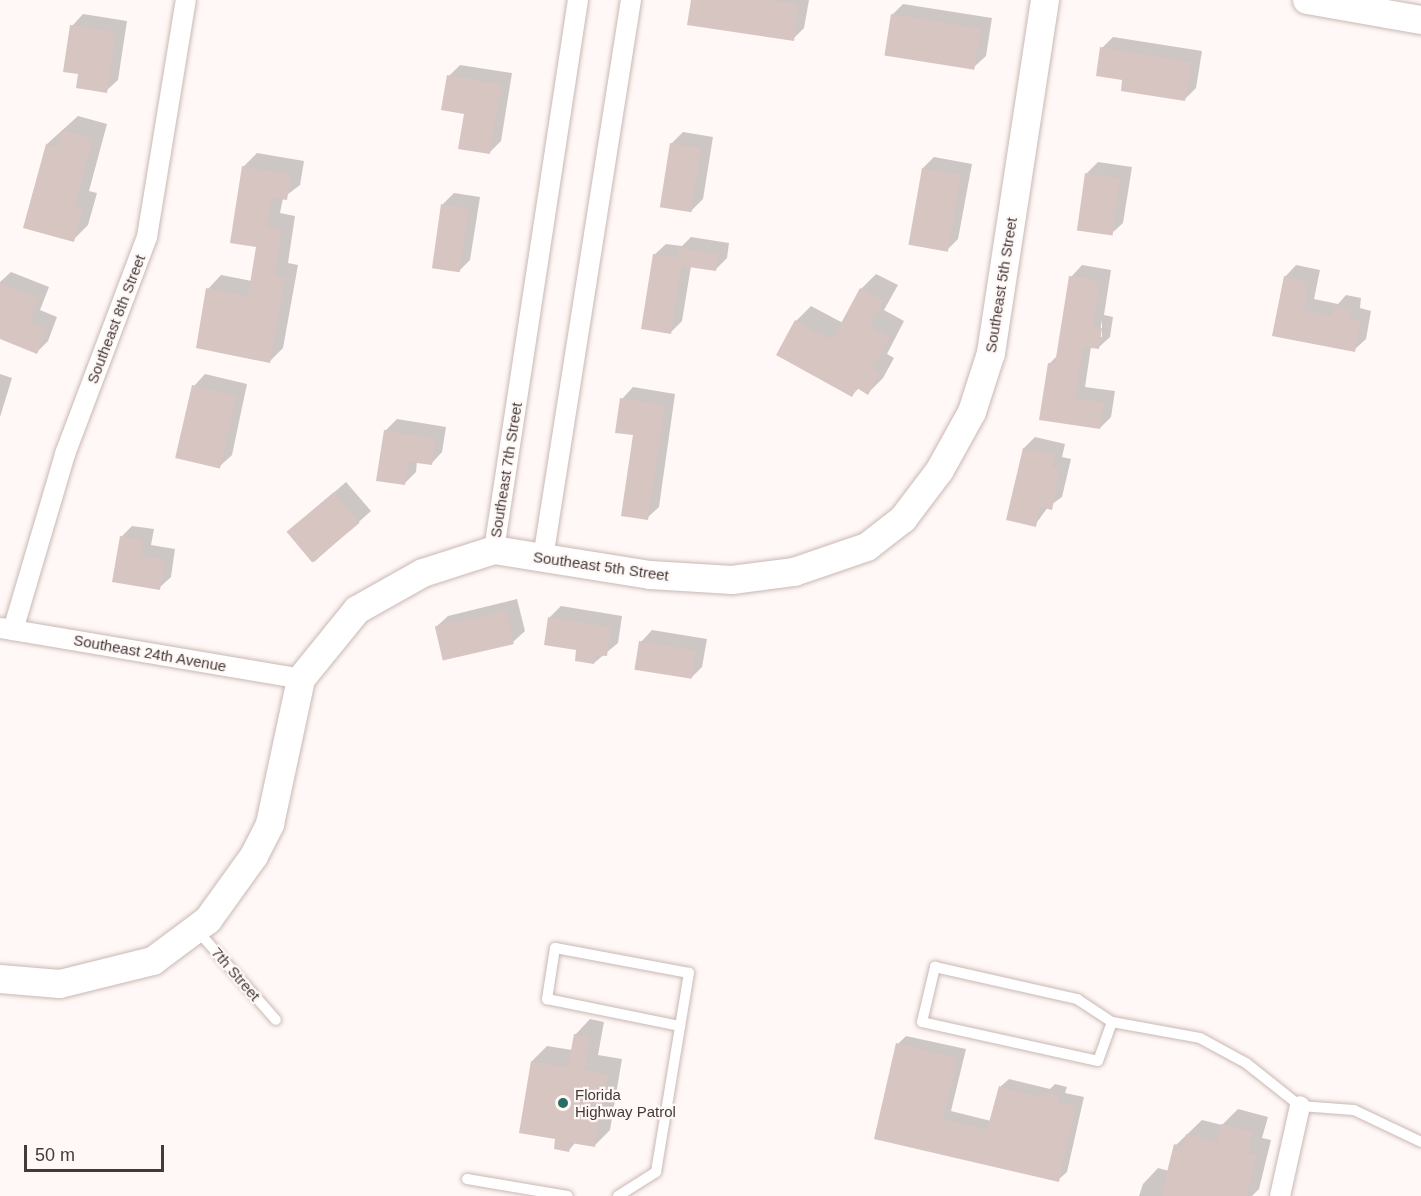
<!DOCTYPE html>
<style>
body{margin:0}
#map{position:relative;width:1421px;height:1196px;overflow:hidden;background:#fff8f6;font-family:Arial,sans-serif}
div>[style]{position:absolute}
.shadow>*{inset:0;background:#0003}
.building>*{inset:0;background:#d7c5c1;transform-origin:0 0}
.roads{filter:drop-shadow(0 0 2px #c9b8b4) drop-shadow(0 0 2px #c9b8b4)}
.lane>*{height:10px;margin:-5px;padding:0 5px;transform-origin:5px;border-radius:5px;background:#fff}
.street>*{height:20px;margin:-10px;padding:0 10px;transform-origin:10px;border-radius:10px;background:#fff}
.secondary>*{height:28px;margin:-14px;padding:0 14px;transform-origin:14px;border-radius:14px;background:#fff}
.dots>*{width:16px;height:16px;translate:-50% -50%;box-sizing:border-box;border:3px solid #fff8f6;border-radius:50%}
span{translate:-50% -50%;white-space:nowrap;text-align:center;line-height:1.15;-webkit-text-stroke:4.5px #fff8f6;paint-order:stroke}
.street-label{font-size:15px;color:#423b39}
.poi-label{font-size:15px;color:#423b39}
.left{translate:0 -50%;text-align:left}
.scale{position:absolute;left:24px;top:1145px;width:140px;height:27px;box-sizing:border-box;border:3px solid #423b39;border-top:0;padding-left:8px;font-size:18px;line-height:21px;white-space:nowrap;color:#423b39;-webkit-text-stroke:4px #fff8f6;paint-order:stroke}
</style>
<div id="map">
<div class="shadow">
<div style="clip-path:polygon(692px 0,809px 0,804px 28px,793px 39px)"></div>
<div style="clip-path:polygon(903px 4px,992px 18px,986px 56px,974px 67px,892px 15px)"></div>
<div style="clip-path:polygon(83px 14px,127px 21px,118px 80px,106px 91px,80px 73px,72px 26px)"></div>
<div style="clip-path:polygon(1113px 37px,1202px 51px,1196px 88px,1185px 99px,1124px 79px,1102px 48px)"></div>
<div style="clip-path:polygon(460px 65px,512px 73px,501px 141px,489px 153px,449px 76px)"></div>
<div style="clip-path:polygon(78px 116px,107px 124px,89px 191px,97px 193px,88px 225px,73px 240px,25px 227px,47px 144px)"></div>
<div style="clip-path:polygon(683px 132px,713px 137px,703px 199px,691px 211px,671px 144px)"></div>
<div style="clip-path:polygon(257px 153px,304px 161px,300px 185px,283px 198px,280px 213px,295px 216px,288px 263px,298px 265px,283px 348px,269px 362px,208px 289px,221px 275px,252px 281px,258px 246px,243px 167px)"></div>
<div style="clip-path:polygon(934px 157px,972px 164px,958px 239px,947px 250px,923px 168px)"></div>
<div style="clip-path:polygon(1098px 162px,1132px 167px,1123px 223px,1111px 234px,1087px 173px)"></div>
<div style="clip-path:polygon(454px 193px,480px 197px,470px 260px,459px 271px,443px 204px)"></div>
<div style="clip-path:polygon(691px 237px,729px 243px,727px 258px,715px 270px,691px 266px,682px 321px,671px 332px,654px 255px,666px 244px,682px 246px)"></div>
<div style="clip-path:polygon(evenodd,1082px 265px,1111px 270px,1104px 315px,1113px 317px,1110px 337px,1098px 348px,1091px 347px,1085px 387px,1115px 391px,1111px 417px,1100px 428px,1040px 418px,1049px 364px,1058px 355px,1071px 277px,1082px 265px,1102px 320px,1102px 337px,1099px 337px,1102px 320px)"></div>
<div style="clip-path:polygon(1296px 265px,1320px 270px,1314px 299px,1338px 304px,1346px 295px,1361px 298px,1360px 308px,1371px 311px,1366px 339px,1354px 350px,1274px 335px,1285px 277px)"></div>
<div style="clip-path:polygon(11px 272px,49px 287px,40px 310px,57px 317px,48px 341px,37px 352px,0 337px,0 282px)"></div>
<div style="clip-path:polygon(876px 274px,898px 285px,884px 310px,904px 321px,887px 354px,894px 358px,883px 378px,868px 393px,859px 388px,852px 395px,796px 321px,811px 306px,843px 323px,861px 289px)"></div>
<div style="clip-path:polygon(0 374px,12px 378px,0 417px)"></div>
<div style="clip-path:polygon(205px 374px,247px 384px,232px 455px,220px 466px,194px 386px)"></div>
<div style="clip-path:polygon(633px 387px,675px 394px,659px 507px,647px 518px,635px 434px,622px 399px)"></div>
<div style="clip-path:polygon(397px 419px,446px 427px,442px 452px,431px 464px,417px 461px,416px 472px,404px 484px,385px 431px)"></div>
<div style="clip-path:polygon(1035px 437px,1065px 444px,1062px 457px,1071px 459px,1062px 497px,1048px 507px,1035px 525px,1024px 448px)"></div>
<div style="clip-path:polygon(346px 482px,371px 511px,314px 562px,300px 522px)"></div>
<div style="clip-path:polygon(132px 526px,154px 529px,151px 545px,175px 549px,171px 577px,159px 588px,121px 537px)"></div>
<div style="clip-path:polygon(517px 599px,525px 631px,513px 642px,436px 627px,448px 616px)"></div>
<div style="clip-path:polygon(561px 606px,622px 616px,618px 643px,594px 663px,550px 617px)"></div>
<div style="clip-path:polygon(652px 630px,707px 639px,702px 667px,691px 678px,641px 642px)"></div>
<div style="clip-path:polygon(590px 1019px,604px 1022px,598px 1055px,622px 1059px,610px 1130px,595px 1145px,576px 1142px,569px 1150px,557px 1138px,532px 1061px,547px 1046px,572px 1050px,575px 1035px)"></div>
<div style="clip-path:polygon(906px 1036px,966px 1049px,951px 1111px,991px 1121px,1000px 1087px,1009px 1079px,1050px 1089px,1055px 1084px,1067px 1087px,1065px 1093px,1084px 1097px,1067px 1172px,1058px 1180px,876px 1138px,898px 1044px)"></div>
<div style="clip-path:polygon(1238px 1109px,1268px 1117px,1262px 1138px,1271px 1140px,1259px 1189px,1252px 1196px,1139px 1196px,1143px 1184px,1158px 1168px,1169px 1171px,1176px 1145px,1202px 1120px,1222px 1125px)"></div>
</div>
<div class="building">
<div style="clip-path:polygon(691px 0,771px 0,799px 4px,794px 41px,687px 25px)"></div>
<div style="left:891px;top:14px;width:91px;height:42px;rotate:9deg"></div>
<div style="clip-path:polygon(70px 25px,116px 32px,107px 93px,76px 88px,78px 74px,63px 72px)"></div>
<div style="clip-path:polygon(1100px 47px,1192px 62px,1185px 101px,1121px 91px,1122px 80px,1096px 76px)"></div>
<div style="clip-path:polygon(447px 75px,502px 84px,490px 154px,458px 149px,464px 114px,441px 110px)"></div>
<div style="clip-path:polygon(62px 130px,93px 139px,75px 206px,83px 208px,74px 242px,23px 228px,46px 144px,57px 147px)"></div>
<div style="left:670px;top:143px;width:32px;height:65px;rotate:9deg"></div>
<div style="clip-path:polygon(242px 166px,291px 174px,287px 200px,272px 198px,267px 227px,282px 229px,275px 277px,285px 278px,270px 363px,196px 348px,206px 288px,248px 296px,256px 247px,230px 243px)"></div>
<div style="left:922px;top:168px;width:40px;height:78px;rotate:10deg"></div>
<div style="left:1085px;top:173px;width:36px;height:58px;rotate:8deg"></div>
<div style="left:441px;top:204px;width:28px;height:65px;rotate:8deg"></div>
<div style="clip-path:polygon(678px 247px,719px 254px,716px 271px,682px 266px,671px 334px,641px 329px,653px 254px,677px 258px)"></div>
<div style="clip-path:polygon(1069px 276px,1100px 281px,1093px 326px,1102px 328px,1099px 349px,1083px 347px,1075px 398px,1104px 402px,1100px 429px,1039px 420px,1048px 363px,1055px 364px)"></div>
<div style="clip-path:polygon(1284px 276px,1309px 281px,1304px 310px,1331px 316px,1333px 306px,1351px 309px,1349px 319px,1361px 322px,1355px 352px,1272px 336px)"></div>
<div style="clip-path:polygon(0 283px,39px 298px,30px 322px,47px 328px,37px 354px,0 339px)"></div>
<div style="clip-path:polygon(860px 288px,884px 301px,870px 326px,890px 337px,873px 369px,880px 373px,868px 395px,857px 388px,852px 397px,776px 355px,795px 320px,832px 340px)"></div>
<div style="left:192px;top:385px;width:46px;height:75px;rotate:13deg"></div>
<div style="clip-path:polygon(620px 398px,665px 405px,648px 520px,621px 516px,633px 435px,615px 433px)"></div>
<div style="clip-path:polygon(384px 430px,436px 438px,432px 465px,409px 462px,405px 485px,376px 481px)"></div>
<div style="clip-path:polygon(1023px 448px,1055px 455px,1052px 468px,1060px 470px,1052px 510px,1040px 507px,1036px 527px,1006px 520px)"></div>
<div style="left:334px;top:492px;width:40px;height:62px;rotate:50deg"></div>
<div style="clip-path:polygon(120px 536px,143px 540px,141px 556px,165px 560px,160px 590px,112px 582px)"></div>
<div style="left:506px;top:610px;width:35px;height:73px;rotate:77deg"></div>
<div style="clip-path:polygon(548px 617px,611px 627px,607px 656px,596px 655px,594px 664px,575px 661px,576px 650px,544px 645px)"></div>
<div style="left:639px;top:641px;width:58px;height:29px;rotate:9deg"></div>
<div style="clip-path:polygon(574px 1034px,590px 1037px,584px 1070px,608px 1074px,595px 1147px,571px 1143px,569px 1152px,554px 1149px,555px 1139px,519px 1133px,531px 1061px,568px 1067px)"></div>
<div style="clip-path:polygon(896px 1043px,958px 1058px,943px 1119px,987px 1130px,999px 1086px,1043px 1098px,1045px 1092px,1059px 1095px,1058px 1102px,1076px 1106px,1059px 1182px,874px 1139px)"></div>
<div style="clip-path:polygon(1221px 1124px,1253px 1132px,1248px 1153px,1257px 1155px,1247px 1196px,1161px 1196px,1174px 1144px,1183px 1147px,1186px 1134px,1217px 1142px)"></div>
</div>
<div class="roads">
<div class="lane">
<div style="left:196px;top:929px;width:121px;rotate:48.7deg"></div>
<div style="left:1112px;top:1022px;width:41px;rotate:109.7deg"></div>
<div style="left:1098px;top:1061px;width:180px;rotate:-167.5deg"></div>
<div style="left:922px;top:1022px;width:57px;rotate:-76.7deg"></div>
<div style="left:935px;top:967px;width:146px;rotate:12.7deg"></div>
<div style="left:1077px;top:999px;width:42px;rotate:33.3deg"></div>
<div style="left:1112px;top:1022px;width:89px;rotate:10.3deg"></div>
<div style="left:1200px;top:1038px;width:52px;rotate:28.5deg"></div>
<div style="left:1246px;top:1063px;width:69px;rotate:38.5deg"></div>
<div style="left:1300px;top:1106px;width:54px;rotate:4.2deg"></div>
<div style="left:1354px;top:1110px;width:74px;rotate:25.5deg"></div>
<div style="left:467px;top:1179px;width:102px;rotate:9.6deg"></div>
<div style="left:618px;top:1196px;width:45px;rotate:-32.3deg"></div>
<div style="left:656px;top:1172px;width:202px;rotate:-80.6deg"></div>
<div style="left:689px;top:973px;width:136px;rotate:-169.4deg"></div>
<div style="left:555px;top:948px;width:52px;rotate:98.9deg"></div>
<div style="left:547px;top:999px;width:136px;rotate:11.5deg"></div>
</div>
<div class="street">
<div style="left:494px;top:550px;width:556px;rotate:-81.32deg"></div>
<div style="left:543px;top:558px;width:565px;rotate:-81.04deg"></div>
<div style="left:1px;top:628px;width:304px;rotate:9.6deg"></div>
<div style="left:13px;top:630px;width:184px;rotate:-73.5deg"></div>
<div style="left:65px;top:454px;width:232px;rotate:-69.3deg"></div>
<div style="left:147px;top:237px;width:240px;rotate:-80.7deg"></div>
<div style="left:1280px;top:1196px;width:92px;rotate:-77.5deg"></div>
</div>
<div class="secondary">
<div style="left:1307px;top:0;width:116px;rotate:10deg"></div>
<div style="left:0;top:979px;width:60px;rotate:4.8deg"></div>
<div style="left:60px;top:984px;width:96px;rotate:-13.9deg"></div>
<div style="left:153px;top:961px;width:69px;rotate:-36.7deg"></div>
<div style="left:208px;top:920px;width:79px;rotate:-54.3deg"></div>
<div style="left:254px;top:856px;width:36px;rotate:-63deg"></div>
<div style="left:270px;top:824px;width:148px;rotate:-77.9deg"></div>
<div style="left:301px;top:679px;width:89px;rotate:-50.9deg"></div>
<div style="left:357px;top:610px;width:76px;rotate:-29.3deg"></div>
<div style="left:423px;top:573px;width:75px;rotate:-17.9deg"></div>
<div style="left:494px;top:550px;width:158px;rotate:9.1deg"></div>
<div style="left:650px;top:575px;width:82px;rotate:3.5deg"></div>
<div style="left:732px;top:580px;width:63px;rotate:-7.4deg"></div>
<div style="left:794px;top:572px;width:77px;rotate:-18.9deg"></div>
<div style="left:867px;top:547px;width:46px;rotate:-37.9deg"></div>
<div style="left:903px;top:519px;width:61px;rotate:-52.9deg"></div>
<div style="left:940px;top:470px;width:66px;rotate:-61.1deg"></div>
<div style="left:972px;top:412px;width:62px;rotate:-72.1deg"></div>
<div style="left:991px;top:353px;width:357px;rotate:-81.3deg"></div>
</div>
</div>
<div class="dots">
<div style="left:563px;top:1103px;background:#276e65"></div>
</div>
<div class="street-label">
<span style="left:1001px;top:285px;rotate:-81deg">Southeast 5th Street</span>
<span style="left:116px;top:319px;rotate:-69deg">Southeast 8th Street</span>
<span style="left:506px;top:470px;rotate:-81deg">Southeast 7th Street</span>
<span style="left:601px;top:566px;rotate:8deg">Southeast 5th Street</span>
<span style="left:150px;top:653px;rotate:10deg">Southeast 24th Avenue</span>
<span style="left:236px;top:974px;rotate:49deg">7th Street</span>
</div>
<div class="poi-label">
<span class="left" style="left:575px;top:1103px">Florida<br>Highway Patrol</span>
</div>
<div class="scale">50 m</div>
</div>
